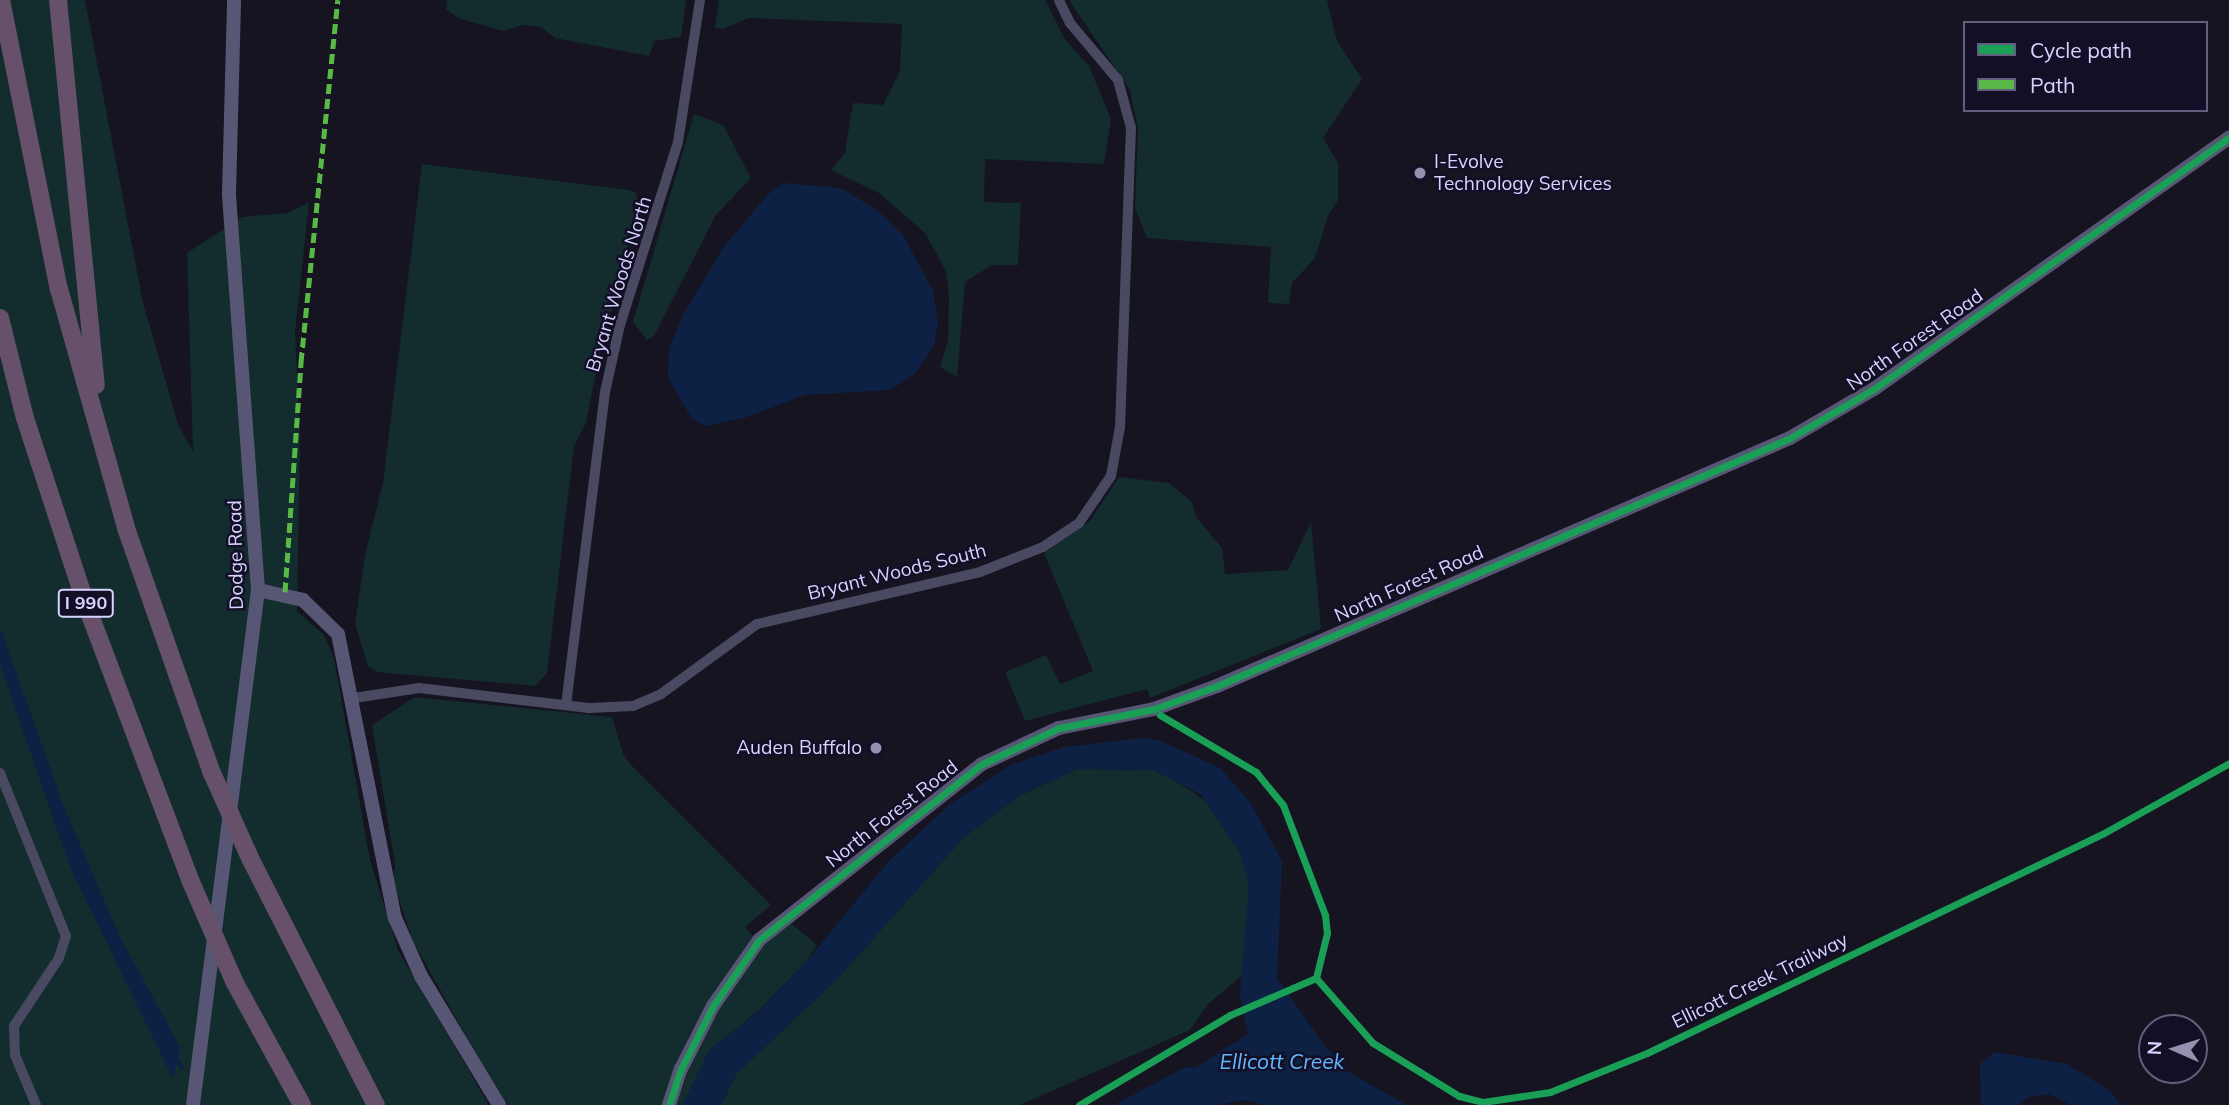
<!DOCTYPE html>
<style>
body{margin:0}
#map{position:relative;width:2229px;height:1105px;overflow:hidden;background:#161421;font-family:Mulish,sans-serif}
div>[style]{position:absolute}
.green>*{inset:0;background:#132c2d}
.water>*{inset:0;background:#0d2144}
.stream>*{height:3.5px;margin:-1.75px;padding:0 1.75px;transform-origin:1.75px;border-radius:1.75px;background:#0d2144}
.street>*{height:10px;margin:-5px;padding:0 5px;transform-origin:5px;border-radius:5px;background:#4a4962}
.secondary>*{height:14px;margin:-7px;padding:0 7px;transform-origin:7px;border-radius:7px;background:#575674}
.highway>*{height:18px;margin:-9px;padding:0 9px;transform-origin:9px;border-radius:9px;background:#67516a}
.highway-bridge>*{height:18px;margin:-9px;padding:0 9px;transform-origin:9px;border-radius:9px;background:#67516a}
.quiet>*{height:5px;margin-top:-2.5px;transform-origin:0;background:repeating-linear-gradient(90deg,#58b947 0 10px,transparent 0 15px)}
.cycleway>*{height:7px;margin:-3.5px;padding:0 3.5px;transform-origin:3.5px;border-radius:3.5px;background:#1a9f57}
.dots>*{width:19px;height:19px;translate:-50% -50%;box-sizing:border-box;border:4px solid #130f26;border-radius:50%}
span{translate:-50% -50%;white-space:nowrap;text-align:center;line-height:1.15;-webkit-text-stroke:5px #130f26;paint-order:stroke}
.shield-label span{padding:2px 5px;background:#130f26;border:2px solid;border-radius:5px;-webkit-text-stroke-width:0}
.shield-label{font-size:18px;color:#d9d4ff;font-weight:700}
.poi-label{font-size:19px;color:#d9d4ff}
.left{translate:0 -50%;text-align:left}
.right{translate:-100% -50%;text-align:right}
.street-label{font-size:19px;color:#d9d4ff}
.water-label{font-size:21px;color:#62b6ff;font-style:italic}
.legend{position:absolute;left:1963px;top:21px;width:245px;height:91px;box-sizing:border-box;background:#130f26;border:2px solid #625e7d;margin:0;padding:9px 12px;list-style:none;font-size:21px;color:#d9d4ff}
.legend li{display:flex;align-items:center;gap:14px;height:35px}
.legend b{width:35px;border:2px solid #625e7d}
.north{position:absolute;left:2138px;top:1014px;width:70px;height:70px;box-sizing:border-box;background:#130f26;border:2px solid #625e7d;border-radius:50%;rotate:273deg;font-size:19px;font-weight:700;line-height:28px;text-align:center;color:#d9d4ff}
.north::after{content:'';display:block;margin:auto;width:24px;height:32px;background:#9591b1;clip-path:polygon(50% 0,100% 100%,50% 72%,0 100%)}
</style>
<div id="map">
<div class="green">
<div style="clip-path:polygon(0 0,85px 0,143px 303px,178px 424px,193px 452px,187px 253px,242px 217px,288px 213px,309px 202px,295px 332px,300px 437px,297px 611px,324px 635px,334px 658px,370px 860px,398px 950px,489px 1105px,0 1105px)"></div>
<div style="clip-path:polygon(447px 0,686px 0,681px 37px,654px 41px,649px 56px,555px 38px,541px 27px,524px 25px,503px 31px,458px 18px,446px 9px)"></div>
<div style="clip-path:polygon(719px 0,1045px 0,1064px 38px,1089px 66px,1111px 119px,1104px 164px,985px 159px,984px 202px,1021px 203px,1018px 265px,992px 265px,965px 282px,957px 377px,940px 367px,948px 341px,949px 294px,946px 271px,925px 233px,879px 193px,831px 170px,845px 153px,853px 103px,883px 105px,900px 71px,902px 24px,748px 18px,724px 29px,715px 28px)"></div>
<div style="clip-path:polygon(1069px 0,1327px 0,1337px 41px,1362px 79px,1323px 138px,1338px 163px,1338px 200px,1328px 216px,1315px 258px,1292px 283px,1289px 304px,1268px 303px,1271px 247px,1147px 238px,1135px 208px,1138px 130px,1130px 90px)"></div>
<div style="clip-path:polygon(694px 114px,723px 125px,751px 178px,716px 215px,654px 336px,647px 340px,633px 322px)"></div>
<div style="clip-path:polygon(422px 164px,629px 190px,636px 193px,638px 202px,627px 242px,629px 254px,602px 341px,586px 423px,574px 446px,547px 673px,535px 686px,377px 672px,368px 666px,355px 624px,365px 555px,383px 483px)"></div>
<div style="clip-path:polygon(1119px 477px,1169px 483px,1192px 502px,1196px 517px,1222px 548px,1225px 574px,1288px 570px,1311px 522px,1321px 629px,1150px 698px,1147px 689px,1025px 721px,1005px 672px,1046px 655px,1060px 684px,1093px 671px,1044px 553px,1090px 521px)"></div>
<div style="clip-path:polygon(415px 697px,612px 717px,623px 754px,631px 765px,771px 905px,745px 927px,753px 936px,690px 1034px,663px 1105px,508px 1105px,468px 1040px,413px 941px,393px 881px,395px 865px,372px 725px)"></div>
<div style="clip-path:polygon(1077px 769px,1154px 770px,1179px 783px,1213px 806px,1240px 852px,1249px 883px,1244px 974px,1208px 1004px,1190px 1030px,1020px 1105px,721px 1105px,736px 1074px,838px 978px,964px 837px,1019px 796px)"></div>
<div style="clip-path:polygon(788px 921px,817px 945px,807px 961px,759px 1010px,709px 1051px,683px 1105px,676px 1105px,695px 1052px,720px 1008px,762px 948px)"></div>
</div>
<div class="water">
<div style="clip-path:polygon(784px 183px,841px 188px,877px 210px,903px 235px,933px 291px,938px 322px,934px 345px,915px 374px,890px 390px,805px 395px,744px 418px,705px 426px,692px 419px,668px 378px,669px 348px,683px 315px,723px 248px,768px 194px)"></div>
<div style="clip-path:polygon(0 632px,58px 793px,120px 937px,180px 1047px,173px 1079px,70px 867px,0 664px)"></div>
<div style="clip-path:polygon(1143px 738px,1159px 740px,1220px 768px,1250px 802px,1282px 861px,1277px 978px,1327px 1049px,1352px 1074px,1407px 1105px,1266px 1105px,1241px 1100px,1220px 1105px,1114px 1105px,1186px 1067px,1195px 1068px,1248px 1034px,1240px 996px,1249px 883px,1240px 852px,1201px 795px,1154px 770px,1077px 769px,1019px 796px,964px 837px,838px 978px,736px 1074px,721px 1105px,683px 1105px,709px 1050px,759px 1011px,807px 961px,888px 862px,949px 805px,1011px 765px,1064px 747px)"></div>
<div style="clip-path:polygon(1994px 1052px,2067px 1064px,2109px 1090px,2121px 1105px,2071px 1105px,2049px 1094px,2029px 1097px,2019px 1105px,1981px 1105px,1980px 1064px)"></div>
</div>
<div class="stream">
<div style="left:0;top:632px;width:169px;rotate:70.3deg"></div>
<div style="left:176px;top:1056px;width:13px;rotate:61deg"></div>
</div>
<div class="street">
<div style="left:354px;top:698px;width:66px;rotate:-8.7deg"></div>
<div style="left:419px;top:688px;width:171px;rotate:6.7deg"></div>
<div style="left:589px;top:708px;width:44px;rotate:-2.6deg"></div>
<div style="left:633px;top:706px;width:30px;rotate:-23deg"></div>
<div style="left:661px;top:694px;width:119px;rotate:-36.1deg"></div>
<div style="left:757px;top:624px;width:229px;rotate:-13.1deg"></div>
<div style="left:980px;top:572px;width:68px;rotate:-21.6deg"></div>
<div style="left:1043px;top:547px;width:43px;rotate:-33.7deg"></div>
<div style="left:1079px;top:523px;width:57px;rotate:-55.8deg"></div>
<div style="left:1111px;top:476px;width:50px;rotate:-79.6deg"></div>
<div style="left:1120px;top:427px;width:299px;rotate:-87.9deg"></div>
<div style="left:1131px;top:128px;width:50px;rotate:-105.2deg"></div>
<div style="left:1118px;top:80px;width:75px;rotate:-130.1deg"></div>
<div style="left:1070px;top:23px;width:25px;rotate:-116deg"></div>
<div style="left:566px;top:705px;width:315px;rotate:-82.9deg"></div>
<div style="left:605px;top:392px;width:69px;rotate:-77.4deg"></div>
<div style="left:620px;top:325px;width:192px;rotate:-72.4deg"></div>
<div style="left:678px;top:142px;width:144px;rotate:-81.2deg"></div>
<div style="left:0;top:773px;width:176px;rotate:68deg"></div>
<div style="left:66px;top:936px;width:23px;rotate:108deg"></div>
<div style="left:59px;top:958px;width:82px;rotate:123.5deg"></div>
<div style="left:14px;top:1026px;width:29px;rotate:88deg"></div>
<div style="left:15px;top:1055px;width:54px;rotate:67.2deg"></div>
</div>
<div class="secondary">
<div style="left:258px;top:590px;width:46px;rotate:12.5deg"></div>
<div style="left:303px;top:600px;width:49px;rotate:44.2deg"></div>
<div style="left:338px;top:634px;width:290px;rotate:78.7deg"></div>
<div style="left:395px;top:918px;width:64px;rotate:65.9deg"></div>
<div style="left:421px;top:976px;width:151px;rotate:58.8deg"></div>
<div style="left:193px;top:1105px;width:519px;rotate:-82.81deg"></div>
<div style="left:258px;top:590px;width:397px;rotate:-94.2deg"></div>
<div style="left:229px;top:194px;width:194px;rotate:-88.5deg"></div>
<div style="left:669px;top:1105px;width:38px;rotate:-72deg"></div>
<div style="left:681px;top:1069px;width:71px;rotate:-63.1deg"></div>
<div style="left:713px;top:1006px;width:80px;rotate:-55.1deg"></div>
<div style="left:759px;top:940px;width:284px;rotate:-38.3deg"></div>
<div style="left:982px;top:764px;width:85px;rotate:-25.1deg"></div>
<div style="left:1059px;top:728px;width:97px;rotate:-11.3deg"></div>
<div style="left:1154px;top:709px;width:67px;rotate:-20.1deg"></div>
<div style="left:1217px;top:686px;width:624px;rotate:-23.4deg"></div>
<div style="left:1790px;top:438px;width:97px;rotate:-30.3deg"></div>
<div style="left:1874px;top:389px;width:435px;rotate:-35.3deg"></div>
</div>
<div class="highway">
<div style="left:1px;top:0;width:295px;rotate:78.7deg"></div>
<div style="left:59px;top:289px;width:248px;rotate:74.3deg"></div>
<div style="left:126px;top:528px;width:260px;rotate:70.7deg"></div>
<div style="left:58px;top:0;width:387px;rotate:84.4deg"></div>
<div style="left:0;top:318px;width:103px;rotate:76deg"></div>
<div style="left:25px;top:418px;width:190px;rotate:71.9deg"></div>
<div style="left:84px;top:599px;width:303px;rotate:69.3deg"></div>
<div style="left:251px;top:860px;width:275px;rotate:63deg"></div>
<div style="left:235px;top:983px;width:139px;rotate:61.2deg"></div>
</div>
<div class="highway-bridge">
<div style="left:212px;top:773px;width:95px;rotate:65.9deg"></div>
<div style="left:191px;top:882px;width:110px;rotate:66.5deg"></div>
</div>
<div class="quiet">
<div style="left:285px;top:592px;width:231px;rotate:-86deg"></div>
<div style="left:301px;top:362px;width:364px;rotate:-84.2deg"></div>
</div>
<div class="cycleway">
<div style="left:1160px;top:715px;width:112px;rotate:30.7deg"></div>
<div style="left:1256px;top:772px;width:43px;rotate:50.7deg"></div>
<div style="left:1283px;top:805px;width:118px;rotate:69.1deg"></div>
<div style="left:1325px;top:915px;width:18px;rotate:84deg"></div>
<div style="left:1327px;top:933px;width:46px;rotate:103.7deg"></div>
<div style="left:669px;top:1105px;width:38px;rotate:-72deg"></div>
<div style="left:681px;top:1069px;width:71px;rotate:-63.1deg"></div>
<div style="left:713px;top:1006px;width:80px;rotate:-55.1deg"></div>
<div style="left:759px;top:940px;width:284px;rotate:-38.3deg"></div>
<div style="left:982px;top:764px;width:85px;rotate:-25.1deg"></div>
<div style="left:1059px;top:728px;width:97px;rotate:-11.3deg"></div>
<div style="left:1154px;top:709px;width:67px;rotate:-20.1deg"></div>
<div style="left:1217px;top:686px;width:624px;rotate:-23.4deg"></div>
<div style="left:1790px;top:438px;width:97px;rotate:-30.3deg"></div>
<div style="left:1874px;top:389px;width:435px;rotate:-35.3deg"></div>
<div style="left:1079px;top:1105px;width:176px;rotate:-30.8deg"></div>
<div style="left:1230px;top:1015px;width:94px;rotate:-23.3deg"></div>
<div style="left:1316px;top:978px;width:86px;rotate:48.8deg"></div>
<div style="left:1373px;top:1043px;width:101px;rotate:31.6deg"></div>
<div style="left:1459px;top:1096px;width:25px;rotate:14deg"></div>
<div style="left:1483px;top:1102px;width:68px;rotate:-8.5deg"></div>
<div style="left:1550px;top:1092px;width:105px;rotate:-21.9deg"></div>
<div style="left:1647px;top:1053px;width:507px;rotate:-25.71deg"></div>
<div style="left:2104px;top:833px;width:143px;rotate:-29.2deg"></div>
</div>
<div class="dots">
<div style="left:1420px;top:173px;background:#9591b1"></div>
<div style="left:876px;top:748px;background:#9591b1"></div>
</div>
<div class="shield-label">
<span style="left:86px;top:603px">I 990</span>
</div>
<div class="poi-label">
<span class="left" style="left:1434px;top:173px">I-Evolve<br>Technology Services</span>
<span class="right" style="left:862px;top:748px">Auden Buffalo</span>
</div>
<div class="street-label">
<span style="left:619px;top:284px;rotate:-73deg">Bryant Woods North</span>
<span style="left:1915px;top:340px;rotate:-35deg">North Forest Road</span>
<span style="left:236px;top:555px;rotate:-91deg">Dodge Road</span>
<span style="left:897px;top:572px;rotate:-14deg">Bryant Woods South</span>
<span style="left:1409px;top:584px;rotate:-24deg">North Forest Road</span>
<span style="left:892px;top:814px;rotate:-38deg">North Forest Road</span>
<span style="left:1760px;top:981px;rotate:-26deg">Ellicott Creek Trailway</span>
</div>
<div class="water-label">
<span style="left:1282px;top:1061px">Ellicott Creek</span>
</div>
<ul class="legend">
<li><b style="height:9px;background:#1a9f57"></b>Cycle path</li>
<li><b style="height:9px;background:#58b947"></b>Path</li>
</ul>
<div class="north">N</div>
</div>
